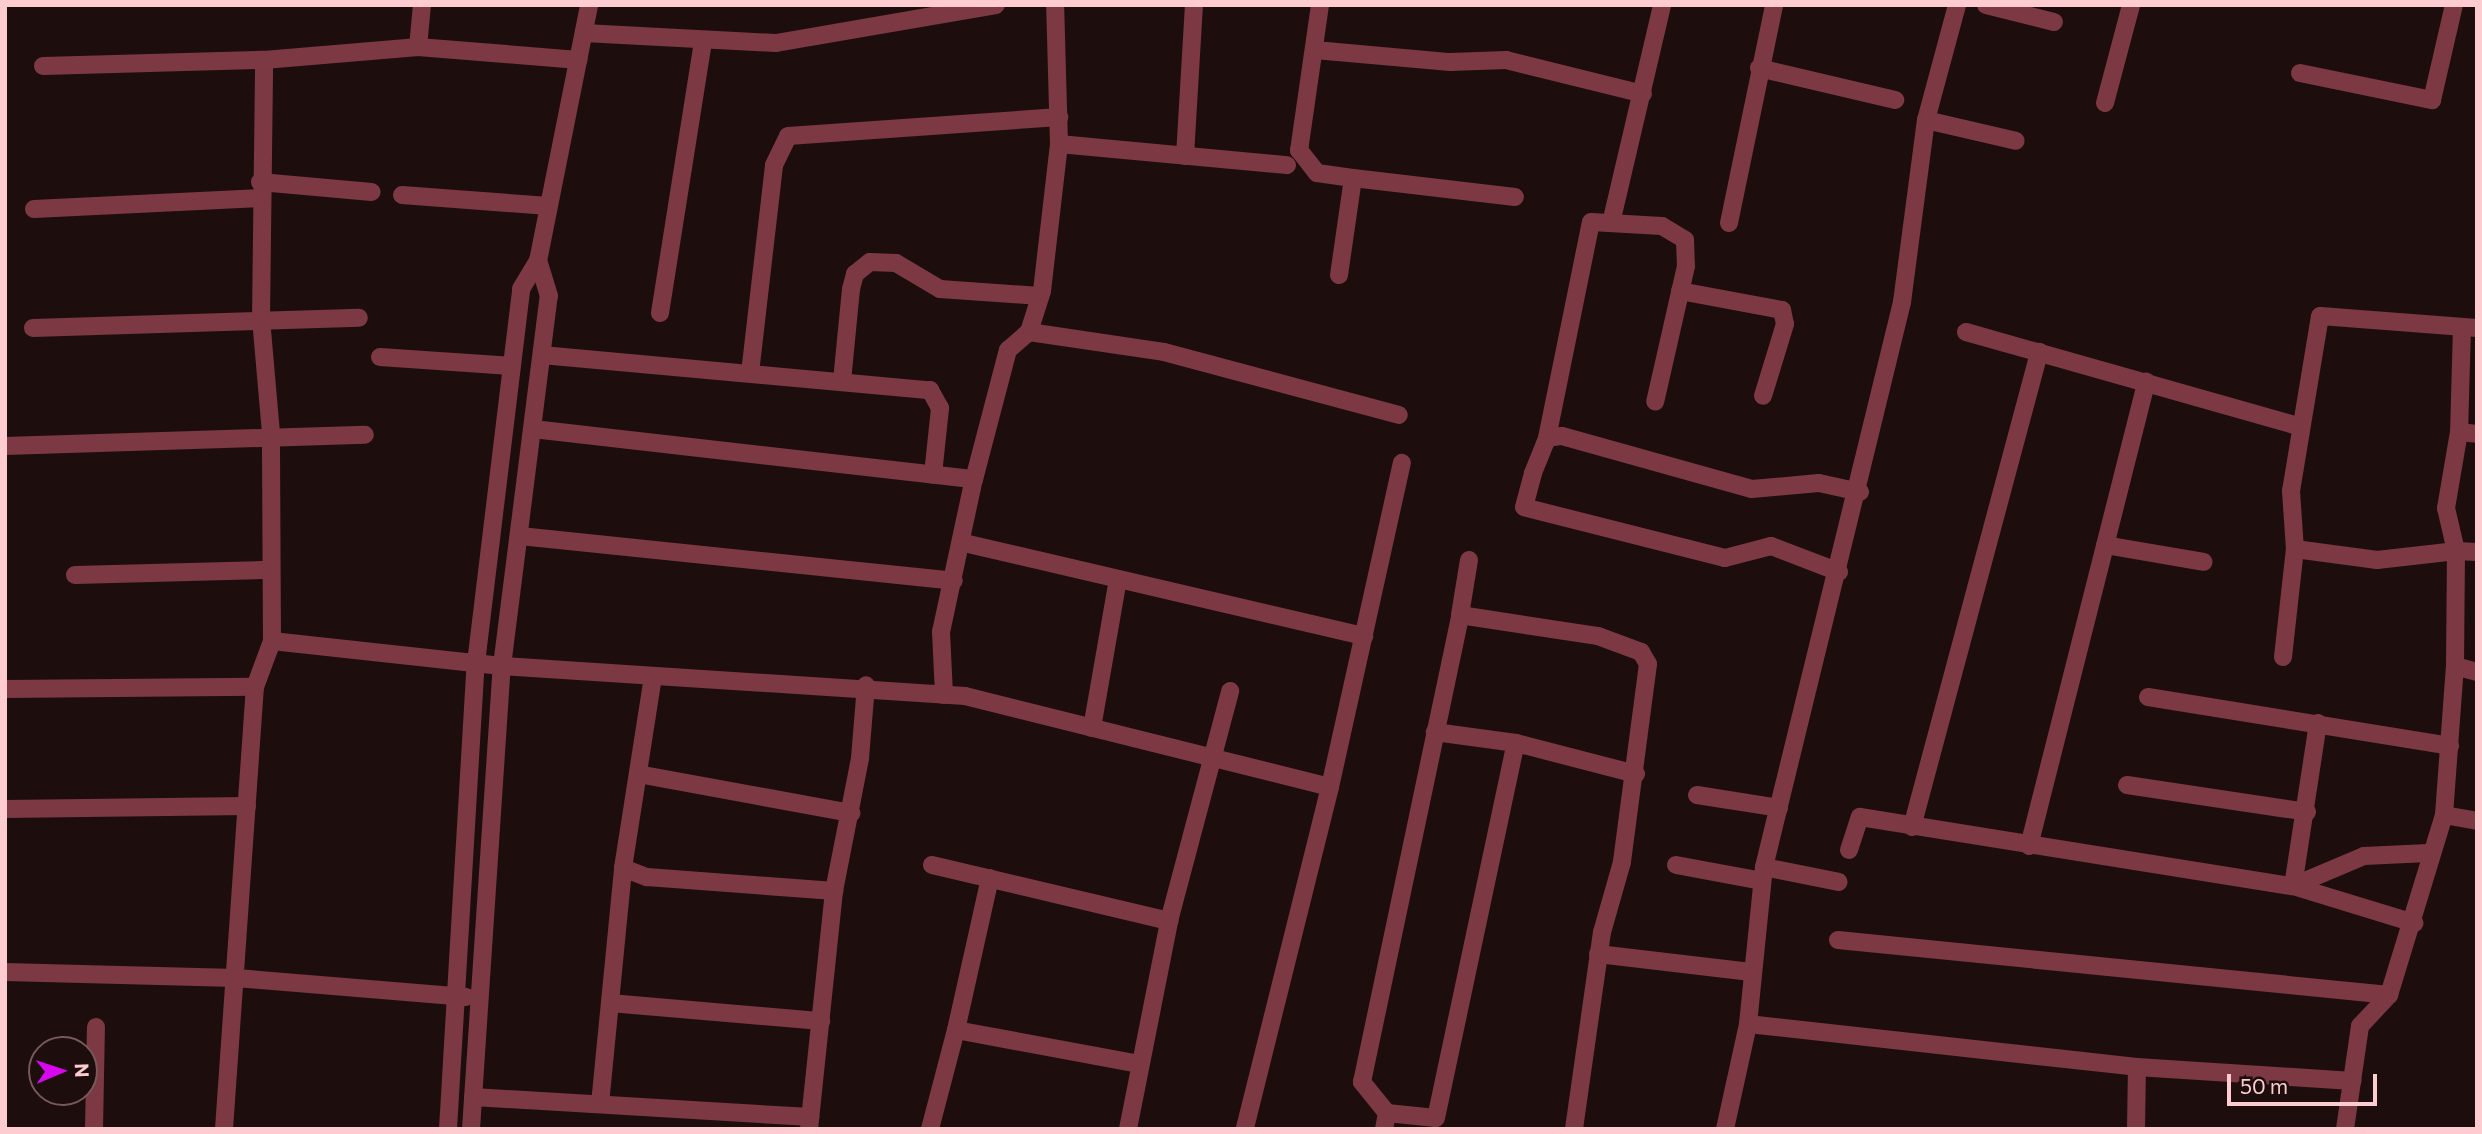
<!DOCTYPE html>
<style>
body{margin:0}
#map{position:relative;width:2482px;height:1134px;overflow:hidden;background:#1e0d0d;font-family:Commissioner,sans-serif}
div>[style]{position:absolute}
.minor>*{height:18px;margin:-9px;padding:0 9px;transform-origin:9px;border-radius:9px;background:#7c3944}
span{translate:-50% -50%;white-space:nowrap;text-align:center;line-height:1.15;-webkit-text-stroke:6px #1e0d0d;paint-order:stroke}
.frame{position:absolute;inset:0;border:7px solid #fdccd0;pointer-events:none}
.north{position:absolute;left:28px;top:1036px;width:70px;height:70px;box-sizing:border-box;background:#1e0d0d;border:2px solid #77595b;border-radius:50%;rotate:88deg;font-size:19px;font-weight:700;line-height:28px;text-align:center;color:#fdccd0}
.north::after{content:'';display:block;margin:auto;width:24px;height:32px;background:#d708ed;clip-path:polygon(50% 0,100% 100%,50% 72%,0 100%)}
.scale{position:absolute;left:2227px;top:1074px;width:150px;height:32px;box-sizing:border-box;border:4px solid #fdccd0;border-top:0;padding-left:9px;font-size:21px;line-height:24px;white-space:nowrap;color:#fdccd0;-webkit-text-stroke:5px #1e0d0d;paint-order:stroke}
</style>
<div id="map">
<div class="minor">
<div style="left:1320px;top:5px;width:147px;rotate:98.2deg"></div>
<div style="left:1299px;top:150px;width:29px;rotate:52deg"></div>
<div style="left:1317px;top:173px;width:36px;rotate:8deg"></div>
<div style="left:1353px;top:178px;width:98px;rotate:98.2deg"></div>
<div style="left:1986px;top:5px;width:70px;rotate:14deg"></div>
<div style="left:584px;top:33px;width:192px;rotate:3deg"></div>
<div style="left:776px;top:43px;width:223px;rotate:-9.8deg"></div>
<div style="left:418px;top:47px;width:42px;rotate:-84.6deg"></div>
<div style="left:1315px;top:50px;width:136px;rotate:5.1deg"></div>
<div style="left:1450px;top:62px;width:56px;rotate:-2deg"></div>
<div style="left:1506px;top:60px;width:141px;rotate:13.9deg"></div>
<div style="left:43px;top:66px;width:221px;rotate:-1.6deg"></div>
<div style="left:264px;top:60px;width:155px;rotate:-4.8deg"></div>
<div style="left:418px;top:47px;width:161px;rotate:4.6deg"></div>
<div style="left:1759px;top:68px;width:140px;rotate:13.2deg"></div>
<div style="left:2300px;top:73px;width:135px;rotate:11.6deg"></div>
<div style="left:2432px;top:100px;width:98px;rotate:-77deg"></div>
<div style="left:2105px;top:103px;width:101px;rotate:-75.1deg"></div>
<div style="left:1926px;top:120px;width:92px;rotate:13.1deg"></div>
<div style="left:1059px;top:144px;width:229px;rotate:5.3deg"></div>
<div style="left:1185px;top:156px;width:151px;rotate:-86.6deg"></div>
<div style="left:1353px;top:178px;width:163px;rotate:6.7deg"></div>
<div style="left:260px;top:182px;width:112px;rotate:5.1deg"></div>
<div style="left:402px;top:195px;width:147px;rotate:4.3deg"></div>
<div style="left:34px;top:209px;width:228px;rotate:-2.8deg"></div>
<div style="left:1611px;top:223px;width:224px;rotate:-76.8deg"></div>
<div style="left:1729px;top:223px;width:223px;rotate:-78.3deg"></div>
<div style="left:1680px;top:291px;width:104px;rotate:10.6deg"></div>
<div style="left:1782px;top:310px;width:14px;rotate:78deg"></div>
<div style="left:1785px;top:324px;width:75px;rotate:107deg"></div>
<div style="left:660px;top:313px;width:276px;rotate:-81deg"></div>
<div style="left:2462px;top:327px;width:105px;rotate:91.6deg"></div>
<div style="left:2459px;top:432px;width:77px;rotate:99.7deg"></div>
<div style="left:2446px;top:508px;width:44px;rotate:76.9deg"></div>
<div style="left:2456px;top:551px;width:21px;rotate:3deg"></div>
<div style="left:33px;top:328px;width:326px;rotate:-1.8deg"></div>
<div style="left:2477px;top:328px;width:157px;rotate:-175.6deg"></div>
<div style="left:2320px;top:316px;width:177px;rotate:99.4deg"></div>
<div style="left:2291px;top:491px;width:58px;rotate:86.1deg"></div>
<div style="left:2295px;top:549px;width:83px;rotate:7.6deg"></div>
<div style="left:2377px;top:560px;width:80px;rotate:-6.5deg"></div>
<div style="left:2456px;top:551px;width:115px;rotate:90.5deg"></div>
<div style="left:2455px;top:666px;width:23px;rotate:15deg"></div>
<div style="left:1029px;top:332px;width:136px;rotate:8.4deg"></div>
<div style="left:1164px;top:352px;width:243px;rotate:15deg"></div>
<div style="left:1966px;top:332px;width:348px;rotate:15.8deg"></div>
<div style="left:542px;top:355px;width:390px;rotate:5.2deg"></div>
<div style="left:930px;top:390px;width:21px;rotate:61deg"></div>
<div style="left:940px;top:408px;width:67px;rotate:96deg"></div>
<div style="left:380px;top:357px;width:132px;rotate:3.9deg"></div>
<div style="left:750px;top:373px;width:209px;rotate:-83.4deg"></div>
<div style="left:774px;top:165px;width:32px;rotate:-64deg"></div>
<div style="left:788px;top:136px;width:272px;rotate:-4deg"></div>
<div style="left:842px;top:381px;width:92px;rotate:-84.4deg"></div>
<div style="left:851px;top:289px;width:16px;rotate:-75deg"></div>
<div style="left:855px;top:274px;width:19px;rotate:-39deg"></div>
<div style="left:870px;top:262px;width:26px;rotate:2deg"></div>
<div style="left:896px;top:263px;width:51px;rotate:30.6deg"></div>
<div style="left:940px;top:289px;width:100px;rotate:4deg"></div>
<div style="left:533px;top:429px;width:444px;rotate:6.5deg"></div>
<div style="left:2459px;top:432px;width:18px;rotate:6deg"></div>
<div style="left:1547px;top:438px;width:220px;rotate:-78.5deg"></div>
<div style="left:1591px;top:222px;width:71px;rotate:3.2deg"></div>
<div style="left:1662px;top:226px;width:27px;rotate:31deg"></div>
<div style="left:1685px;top:240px;width:26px;rotate:88deg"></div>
<div style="left:1686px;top:266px;width:139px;rotate:102.8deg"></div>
<div style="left:5px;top:446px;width:360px;rotate:-1.8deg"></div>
<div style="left:520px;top:536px;width:436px;rotate:5.9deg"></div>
<div style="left:964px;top:543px;width:411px;rotate:13.1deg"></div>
<div style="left:2105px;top:545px;width:100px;rotate:9.7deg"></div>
<div style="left:1469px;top:560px;width:56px;rotate:99.3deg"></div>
<div style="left:1460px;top:615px;width:140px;rotate:8.7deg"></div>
<div style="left:1598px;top:636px;width:46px;rotate:20.4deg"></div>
<div style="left:1641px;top:652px;width:14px;rotate:60deg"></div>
<div style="left:1648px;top:664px;width:200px;rotate:97.5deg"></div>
<div style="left:1622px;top:862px;width:73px;rotate:105.9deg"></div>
<div style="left:1602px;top:932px;width:199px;rotate:98.1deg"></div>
<div style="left:1839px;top:572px;width:73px;rotate:-159.1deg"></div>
<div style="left:1771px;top:546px;width:48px;rotate:165.4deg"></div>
<div style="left:1725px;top:558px;width:207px;rotate:-165.8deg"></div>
<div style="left:1524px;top:507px;width:35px;rotate:-75deg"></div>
<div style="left:1533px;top:473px;width:38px;rotate:-68deg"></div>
<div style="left:1547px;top:438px;width:15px;rotate:-8deg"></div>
<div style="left:1562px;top:436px;width:197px;rotate:15.6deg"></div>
<div style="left:1752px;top:489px;width:67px;rotate:-5.1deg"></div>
<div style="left:1819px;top:483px;width:42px;rotate:12.4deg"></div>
<div style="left:75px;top:575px;width:196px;rotate:-1.5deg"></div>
<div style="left:272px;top:641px;width:231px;rotate:6.2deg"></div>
<div style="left:502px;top:666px;width:464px;rotate:3.7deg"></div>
<div style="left:965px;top:696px;width:376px;rotate:14deg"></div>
<div style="left:1330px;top:787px;width:352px;rotate:104deg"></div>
<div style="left:2283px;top:657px;width:109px;rotate:-83.7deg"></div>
<div style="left:5px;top:689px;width:250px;rotate:-0.5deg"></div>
<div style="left:944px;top:695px;width:63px;rotate:-92.7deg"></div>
<div style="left:941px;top:632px;width:148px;rotate:-77.9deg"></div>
<div style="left:972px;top:487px;width:142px;rotate:-75.3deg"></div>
<div style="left:1008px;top:350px;width:28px;rotate:-41deg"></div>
<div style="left:1029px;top:332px;width:43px;rotate:-72.4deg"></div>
<div style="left:1042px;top:291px;width:148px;rotate:-83.4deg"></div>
<div style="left:1059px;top:144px;width:139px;rotate:-91.6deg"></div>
<div style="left:2148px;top:697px;width:306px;rotate:9.2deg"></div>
<div style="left:2318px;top:723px;width:165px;rotate:98.7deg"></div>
<div style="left:2293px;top:886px;width:127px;rotate:17deg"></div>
<div style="left:1092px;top:728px;width:151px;rotate:-80.1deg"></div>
<div style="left:1516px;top:743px;width:124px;rotate:14.5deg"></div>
<div style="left:638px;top:774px;width:217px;rotate:10.4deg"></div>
<div style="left:2127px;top:785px;width:182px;rotate:8.5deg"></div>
<div style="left:1330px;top:787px;width:332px;rotate:-77.5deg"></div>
<div style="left:1697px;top:795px;width:83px;rotate:9deg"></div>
<div style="left:5px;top:809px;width:242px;rotate:-0.7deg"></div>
<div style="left:2444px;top:815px;width:34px;rotate:10deg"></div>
<div style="left:1912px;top:827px;width:492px;rotate:-75deg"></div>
<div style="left:2029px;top:846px;width:479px;rotate:-75.8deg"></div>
<div style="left:1849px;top:850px;width:35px;rotate:-72deg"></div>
<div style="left:1860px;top:817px;width:438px;rotate:9.1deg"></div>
<div style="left:2293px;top:886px;width:77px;rotate:-22.9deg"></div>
<div style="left:2364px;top:856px;width:64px;rotate:-2.7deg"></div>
<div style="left:932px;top:865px;width:244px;rotate:13.3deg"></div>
<div style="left:1676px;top:865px;width:87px;rotate:10.5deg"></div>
<div style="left:1764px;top:867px;width:76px;rotate:11.3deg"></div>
<div style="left:623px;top:868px;width:26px;rotate:21deg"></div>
<div style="left:647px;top:877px;width:188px;rotate:4.3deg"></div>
<div style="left:990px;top:878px;width:156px;rotate:102.6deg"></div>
<div style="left:956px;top:1030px;width:187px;rotate:10.5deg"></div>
<div style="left:1838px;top:940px;width:554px;rotate:5.7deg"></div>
<div style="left:1598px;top:954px;width:154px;rotate:6.7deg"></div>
<div style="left:5px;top:972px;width:231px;rotate:1.5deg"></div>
<div style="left:236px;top:978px;width:231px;rotate:4.7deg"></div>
<div style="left:610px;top:1003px;width:212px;rotate:4.9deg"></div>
<div style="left:1748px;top:1024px;width:391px;rotate:6.3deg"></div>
<div style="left:2137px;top:1067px;width:216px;rotate:3.7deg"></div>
<div style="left:473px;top:1097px;width:338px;rotate:3.4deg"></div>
<div style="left:600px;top:1104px;width:237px;rotate:-84.4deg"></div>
<div style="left:623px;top:868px;width:194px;rotate:-81.1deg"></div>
<div style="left:1387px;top:1113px;width:40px;rotate:-129deg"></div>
<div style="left:1362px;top:1082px;width:477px;rotate:-78.1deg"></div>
<div style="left:94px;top:1129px;width:102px;rotate:-88.9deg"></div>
<div style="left:224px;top:1129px;width:443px;rotate:-86deg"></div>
<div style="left:255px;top:687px;width:49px;rotate:-69.7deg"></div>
<div style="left:272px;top:641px;width:208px;rotate:-90.3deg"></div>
<div style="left:271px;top:433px;width:115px;rotate:-95deg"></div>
<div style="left:261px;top:318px;width:258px;rotate:-89.3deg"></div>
<div style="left:448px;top:1129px;width:467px;rotate:-86.6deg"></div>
<div style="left:476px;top:663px;width:377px;rotate:-83.1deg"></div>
<div style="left:521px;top:289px;width:33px;rotate:-59deg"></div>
<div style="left:538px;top:261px;width:261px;rotate:-78.7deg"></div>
<div style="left:471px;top:1129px;width:464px;rotate:-86.2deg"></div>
<div style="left:502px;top:666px;width:373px;rotate:-82.8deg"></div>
<div style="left:549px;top:296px;width:37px;rotate:-107deg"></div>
<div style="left:809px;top:1129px;width:239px;rotate:-84deg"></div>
<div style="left:834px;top:891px;width:136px;rotate:-78.9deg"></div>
<div style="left:860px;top:758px;width:73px;rotate:-85.3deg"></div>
<div style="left:930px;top:1129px;width:102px;rotate:-75.3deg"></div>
<div style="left:1128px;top:1129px;width:212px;rotate:-78.8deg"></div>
<div style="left:1169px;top:921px;width:238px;rotate:-75.1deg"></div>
<div style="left:1384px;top:1129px;width:16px;rotate:-79deg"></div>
<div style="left:1387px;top:1113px;width:49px;rotate:5.8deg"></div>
<div style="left:1436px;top:1118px;width:383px;rotate:-78deg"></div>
<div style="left:1516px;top:743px;width:82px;rotate:-172.3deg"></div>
<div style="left:1725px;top:1129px;width:107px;rotate:-77.6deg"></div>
<div style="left:1748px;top:1024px;width:158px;rotate:-84.2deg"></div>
<div style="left:1764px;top:867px;width:582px;rotate:-76.27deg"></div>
<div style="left:1902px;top:302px;width:184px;rotate:-82.5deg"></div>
<div style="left:1926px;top:120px;width:119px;rotate:-74.9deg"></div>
<div style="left:2136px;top:1129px;width:62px;rotate:-89.1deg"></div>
<div style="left:2345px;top:1129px;width:104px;rotate:-81.7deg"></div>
<div style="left:2360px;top:1026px;width:42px;rotate:-46.9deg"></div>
<div style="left:2389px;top:995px;width:188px;rotate:-73deg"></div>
<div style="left:2444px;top:815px;width:149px;rotate:-85.8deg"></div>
</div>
<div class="frame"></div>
<div class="north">N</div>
<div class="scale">50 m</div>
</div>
